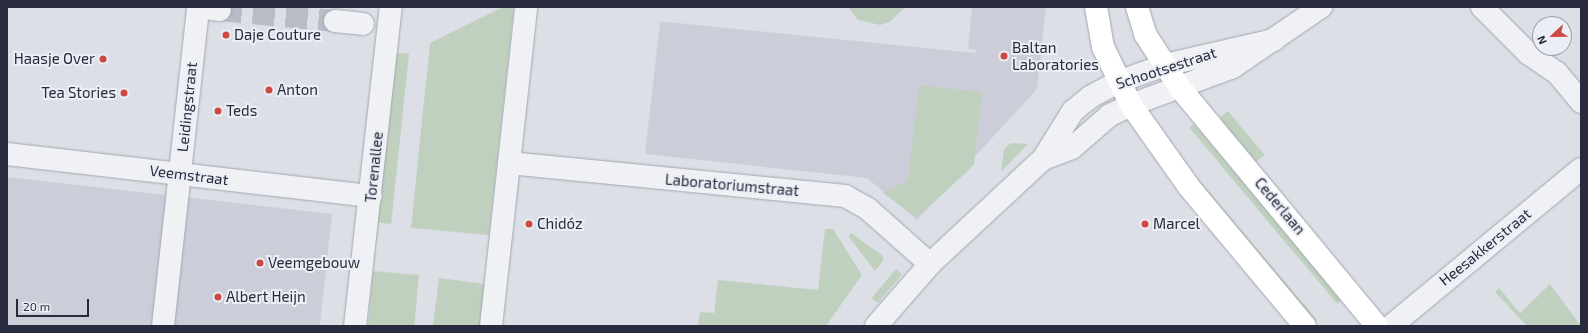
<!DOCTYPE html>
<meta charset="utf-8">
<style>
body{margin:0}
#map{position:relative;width:1588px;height:333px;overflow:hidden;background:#dddfe7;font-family:"Exo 2",sans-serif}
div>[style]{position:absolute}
.built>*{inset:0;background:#cbced9}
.green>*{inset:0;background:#bfd1be;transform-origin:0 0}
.minor-tunnel>*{height:22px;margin-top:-11px;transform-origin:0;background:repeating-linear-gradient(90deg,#b9bbc5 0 22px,transparent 0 33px)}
.roads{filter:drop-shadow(0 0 1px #a3a5b1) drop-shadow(0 0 1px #a3a5b1)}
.minor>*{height:22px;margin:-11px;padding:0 11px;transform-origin:11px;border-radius:11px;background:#f0f1f5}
.major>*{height:22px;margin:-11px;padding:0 11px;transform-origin:11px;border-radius:11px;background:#fff}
.dots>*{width:11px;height:11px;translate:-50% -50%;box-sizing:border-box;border:2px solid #eceef5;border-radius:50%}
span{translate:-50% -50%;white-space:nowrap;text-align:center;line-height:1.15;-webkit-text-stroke:4px #eceef5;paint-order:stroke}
.poi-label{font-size:15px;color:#272b3d}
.left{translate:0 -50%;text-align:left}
.right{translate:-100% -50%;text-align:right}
.street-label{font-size:15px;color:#272b3d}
.frame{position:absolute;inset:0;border:8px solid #272b3d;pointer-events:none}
.north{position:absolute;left:1532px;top:16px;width:40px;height:40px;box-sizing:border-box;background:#eceef5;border:1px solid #9da0ab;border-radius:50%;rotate:248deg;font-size:11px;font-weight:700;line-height:16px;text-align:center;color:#272b3d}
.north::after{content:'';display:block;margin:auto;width:14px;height:18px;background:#cc4842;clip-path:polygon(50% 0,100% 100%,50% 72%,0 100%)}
.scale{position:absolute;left:16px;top:299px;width:73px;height:18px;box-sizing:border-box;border:2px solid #272b3d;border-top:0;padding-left:5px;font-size:12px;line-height:14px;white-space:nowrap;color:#272b3d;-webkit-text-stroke:3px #eceef5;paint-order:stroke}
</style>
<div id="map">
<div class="built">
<div style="clip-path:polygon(972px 7px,1046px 7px,1037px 89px,917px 220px,867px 178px,645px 154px,660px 22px,647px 20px,975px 53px,976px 50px,968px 49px)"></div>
<div style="clip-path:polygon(7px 177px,332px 214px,320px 324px,324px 326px,7px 326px)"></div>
</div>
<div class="green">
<div style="clip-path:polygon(503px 7px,514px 7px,489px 235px,411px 228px,430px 43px)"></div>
<div style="clip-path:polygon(848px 7px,905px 7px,890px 22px,880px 25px,858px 20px)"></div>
<div style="left:409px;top:54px;width:171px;height:15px;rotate:96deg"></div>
<div style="clip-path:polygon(919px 85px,982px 92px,974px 165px,917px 218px,883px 193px,908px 181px)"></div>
<div style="left:1228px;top:111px;width:57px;height:11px;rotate:50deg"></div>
<div style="left:1194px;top:124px;width:230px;height:6px;rotate:50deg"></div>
<div style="clip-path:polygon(1011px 143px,1028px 144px,1001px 172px,1004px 149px)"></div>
<div style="clip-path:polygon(1198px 179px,1317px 320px,1311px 324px,1194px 183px)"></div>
<div style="clip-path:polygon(825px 229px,833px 229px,862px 275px,826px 326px,698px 326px,700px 312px,714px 313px,718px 280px,818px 290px)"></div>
<div style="clip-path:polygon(851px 233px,883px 256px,883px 261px,875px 271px,849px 237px)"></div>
<div style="left:896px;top:269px;width:8px;height:38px;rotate:40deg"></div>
<div style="left:373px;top:271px;width:46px;height:55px;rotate:5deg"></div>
<div style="clip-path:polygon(439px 278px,485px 284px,481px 326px,433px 326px)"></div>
<div style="clip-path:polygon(1550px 284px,1581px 326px,1527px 326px,1495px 292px,1499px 288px,1520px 313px)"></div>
</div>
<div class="minor-tunnel">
<div style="left:220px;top:10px;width:116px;rotate:5.5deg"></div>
</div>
<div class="roads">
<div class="minor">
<div style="left:198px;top:7px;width:22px;rotate:8deg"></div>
<div style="left:1482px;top:7px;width:66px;rotate:45deg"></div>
<div style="left:1529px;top:54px;width:34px;rotate:34deg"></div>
<div style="left:1557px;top:73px;width:38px;rotate:50deg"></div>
<div style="left:335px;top:21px;width:28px;rotate:6deg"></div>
<div style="left:7px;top:154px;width:366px;rotate:6.6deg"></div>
<div style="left:1043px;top:159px;width:31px;rotate:-21deg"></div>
<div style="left:1072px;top:148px;width:50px;rotate:-41deg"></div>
<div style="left:1110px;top:115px;width:23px;rotate:-25deg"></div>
<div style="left:1131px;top:105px;width:109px;rotate:-20.4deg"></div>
<div style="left:1233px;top:67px;width:107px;rotate:-34.3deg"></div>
<div style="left:509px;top:163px;width:338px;rotate:5.6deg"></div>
<div style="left:845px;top:196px;width:26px;rotate:29deg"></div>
<div style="left:868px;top:209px;width:83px;rotate:41.6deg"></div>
<div style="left:163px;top:326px;width:321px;rotate:-83.7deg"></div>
<div style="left:355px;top:326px;width:321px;rotate:-83.6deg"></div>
<div style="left:491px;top:326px;width:321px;rotate:-83.7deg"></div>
<div style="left:876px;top:326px;width:82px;rotate:-48.9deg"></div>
<div style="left:930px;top:264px;width:154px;rotate:-42.9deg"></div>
<div style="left:1043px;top:159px;width:57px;rotate:-58deg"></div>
<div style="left:1073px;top:111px;width:22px;rotate:-39deg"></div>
<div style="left:1090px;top:97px;width:32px;rotate:-28deg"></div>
<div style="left:1118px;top:82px;width:50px;rotate:-19.9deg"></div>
<div style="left:1165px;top:65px;width:112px;rotate:-12.9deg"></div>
<div style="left:1391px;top:326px;width:246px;rotate:-39.6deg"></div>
</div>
<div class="major">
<div style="left:1096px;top:7px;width:41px;rotate:80.1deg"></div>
<div style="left:1103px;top:47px;width:64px;rotate:64.2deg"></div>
<div style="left:1131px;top:105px;width:100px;rotate:54.7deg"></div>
<div style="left:1189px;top:187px;width:181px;rotate:50.2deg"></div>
<div style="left:1137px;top:7px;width:28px;rotate:73deg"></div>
<div style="left:1145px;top:34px;width:64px;rotate:57.1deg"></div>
<div style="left:1180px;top:88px;width:309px;rotate:50.4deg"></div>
</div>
</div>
<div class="dots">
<div style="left:226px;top:35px;background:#cc4842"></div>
<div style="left:1004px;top:56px;background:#cc4842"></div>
<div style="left:103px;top:59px;background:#cc4842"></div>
<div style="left:269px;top:90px;background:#cc4842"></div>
<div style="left:124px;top:93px;background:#cc4842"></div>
<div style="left:218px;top:111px;background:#cc4842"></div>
<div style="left:529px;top:224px;background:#cc4842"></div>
<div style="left:1145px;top:224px;background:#cc4842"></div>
<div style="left:260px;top:263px;background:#cc4842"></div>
<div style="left:218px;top:297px;background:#cc4842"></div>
</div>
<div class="poi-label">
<span class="left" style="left:234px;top:35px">Daje Couture</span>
<span class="left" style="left:1012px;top:56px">Baltan<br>Laboratories</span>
<span class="right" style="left:95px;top:59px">Haasje Over</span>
<span class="left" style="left:277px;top:90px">Anton</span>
<span class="right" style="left:116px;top:93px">Tea Stories</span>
<span class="left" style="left:226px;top:111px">Teds</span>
<span class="left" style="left:537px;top:224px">Chidóz</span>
<span class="left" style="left:1153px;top:224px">Marcel</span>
<span class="left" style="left:268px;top:263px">Veemgebouw</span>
<span class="left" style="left:226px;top:297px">Albert Heijn</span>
</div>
<div class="street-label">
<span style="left:1166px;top:68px;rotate:-18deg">Schootsestraat</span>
<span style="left:187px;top:107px;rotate:-84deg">Leidingstraat</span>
<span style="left:374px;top:167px;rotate:-84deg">Torenallee</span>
<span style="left:189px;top:175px;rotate:7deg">Veemstraat</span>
<span style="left:732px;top:185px;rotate:5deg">Laboratoriumstraat</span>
<span style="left:1280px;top:206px;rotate:50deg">Cederlaan</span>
<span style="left:1485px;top:247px;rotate:-39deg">Heesakkerstraat</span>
</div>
<div class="frame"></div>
<div class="north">N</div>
<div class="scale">20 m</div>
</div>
